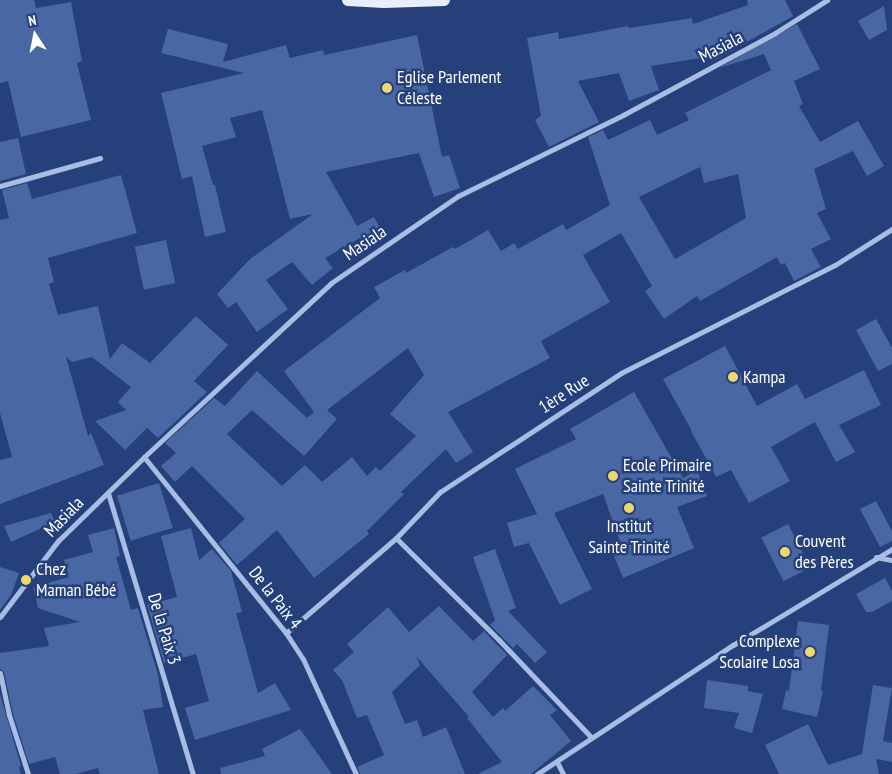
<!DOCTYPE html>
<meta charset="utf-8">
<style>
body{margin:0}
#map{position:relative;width:892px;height:774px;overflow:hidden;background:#25407b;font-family:"PT Sans Narrow",sans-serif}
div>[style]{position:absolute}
.building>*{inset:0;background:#4967a2;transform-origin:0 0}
.street>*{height:5px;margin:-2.5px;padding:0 2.5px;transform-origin:2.5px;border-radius:2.5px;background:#a9bde4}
.primary>*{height:12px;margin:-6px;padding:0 6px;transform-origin:6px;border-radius:6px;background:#e9eefc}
.dots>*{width:14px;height:14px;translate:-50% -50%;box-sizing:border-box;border:2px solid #25407b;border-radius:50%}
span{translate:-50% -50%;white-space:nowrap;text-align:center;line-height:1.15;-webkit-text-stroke:5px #25407b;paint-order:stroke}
.street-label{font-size:18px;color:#fff}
.poi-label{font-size:18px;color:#fff}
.left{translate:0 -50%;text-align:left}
.right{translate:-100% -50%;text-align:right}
.north{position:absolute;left:10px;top:10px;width:50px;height:50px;-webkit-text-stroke:4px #25407b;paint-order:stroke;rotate:349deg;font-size:14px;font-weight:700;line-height:20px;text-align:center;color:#fff}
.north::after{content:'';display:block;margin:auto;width:18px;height:22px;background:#fff;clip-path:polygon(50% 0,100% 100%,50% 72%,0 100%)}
</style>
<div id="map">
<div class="building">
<div style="clip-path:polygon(0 0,34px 0,36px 8px,71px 2px,82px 61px,77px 63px,91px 120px,21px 137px,8px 81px,0 83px)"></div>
<div style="clip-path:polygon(747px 0,785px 0,793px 16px,715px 60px,713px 56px,651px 66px,659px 90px,629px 101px,619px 73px,578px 81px,599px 122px,549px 147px,535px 120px,541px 116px,527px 38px,558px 32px,559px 39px,628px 26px,629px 28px,692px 18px,693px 24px,748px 5px)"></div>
<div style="clip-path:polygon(884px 6px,887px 30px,869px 40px,858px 21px)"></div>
<div style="clip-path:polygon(evenodd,797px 24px,820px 69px,794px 81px,803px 104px,799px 106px,820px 142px,858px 121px,884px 166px,867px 176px,853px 151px,814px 169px,826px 209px,817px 213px,831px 239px,811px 249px,821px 267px,794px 281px,785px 263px,781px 265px,777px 257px,700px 301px,697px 296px,664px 319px,645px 291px,652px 286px,621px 233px,583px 255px,610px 302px,541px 341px,550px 358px,448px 412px,473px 452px,456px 463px,446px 449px,401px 492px,404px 494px,367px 531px,369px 534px,314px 578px,277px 530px,237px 565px,219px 543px,245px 519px,192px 466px,175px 482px,161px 466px,176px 453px,165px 443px,214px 398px,225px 406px,257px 371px,307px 418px,314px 412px,284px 371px,380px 298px,374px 287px,405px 270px,406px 273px,453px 247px,455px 249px,488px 230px,501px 251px,514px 243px,518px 249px,563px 224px,566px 230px,610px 205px,588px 137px,603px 130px,608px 140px,650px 120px,657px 135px,689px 120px,685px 113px,771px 70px,764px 54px,719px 68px,797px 24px,700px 167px,704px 183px,738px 174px,746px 218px,675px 259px,639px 197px,700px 167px,797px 24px,408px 348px,424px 375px,390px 414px,416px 436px,380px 471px,376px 467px,367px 476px,352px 457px,322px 482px,305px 465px,282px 486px,227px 434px,252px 410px,304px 456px,337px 419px,327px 410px,408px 348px)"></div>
<div style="clip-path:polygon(168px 29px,228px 44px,223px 62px,286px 45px,290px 58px,323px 50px,324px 55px,417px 35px,442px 157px,449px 155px,460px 188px,434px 197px,419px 153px,326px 172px,357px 226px,374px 217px,384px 235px,364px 246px,360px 238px,325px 258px,333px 268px,312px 285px,292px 262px,266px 280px,288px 309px,257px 332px,236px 302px,228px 308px,217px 294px,250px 259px,313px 214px,290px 219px,262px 110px,230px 118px,236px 137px,202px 146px,213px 185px,215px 185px,226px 232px,205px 237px,192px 176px,182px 179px,161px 93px,244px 73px,161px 53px)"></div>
<div style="clip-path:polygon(18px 138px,26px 174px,0 181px,0 142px)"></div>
<div style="clip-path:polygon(121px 175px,137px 233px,48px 258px,54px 282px,49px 284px,58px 315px,98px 306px,110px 359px,122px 343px,150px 363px,196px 316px,228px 345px,194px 381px,207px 392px,158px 438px,147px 428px,125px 450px,95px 421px,126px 410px,118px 402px,131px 387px,92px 357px,72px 362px,66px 357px,88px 436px,91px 433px,104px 465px,0 504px,0 460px,12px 457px,0 413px,0 220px,9px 218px,2px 190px,27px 183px,32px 199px)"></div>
<div style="left:166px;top:240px;width:44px;height:32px;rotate:78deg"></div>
<div style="clip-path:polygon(876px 319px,892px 348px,892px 364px,878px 371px,856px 330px)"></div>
<div style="clip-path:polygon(725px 346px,757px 406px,797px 384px,805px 399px,864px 370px,881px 405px,839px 425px,855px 452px,836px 462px,815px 422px,771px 447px,790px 481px,749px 503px,731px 470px,716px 477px,691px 431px,692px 431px,663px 379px)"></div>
<div style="clip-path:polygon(634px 392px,683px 478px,697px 470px,707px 496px,677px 507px,694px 548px,623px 578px,609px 544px,619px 539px,603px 494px,554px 513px,592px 589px,560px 605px,529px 543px,514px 547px,507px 523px,537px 514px,515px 469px,576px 439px,570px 429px)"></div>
<div style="left:159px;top:483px;width:47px;height:44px;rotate:73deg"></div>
<div style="clip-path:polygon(876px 501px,892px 531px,892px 541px,880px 547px,860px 509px)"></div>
<div style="clip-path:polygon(51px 513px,55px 522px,11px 542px,4px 526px)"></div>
<div style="left:788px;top:524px;width:49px;height:30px;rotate:63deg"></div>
<div style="clip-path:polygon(114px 528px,120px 556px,116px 557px,131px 610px,138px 608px,158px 675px,163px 707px,143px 710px,159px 774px,100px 774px,98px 768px,76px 774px,60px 774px,55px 757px,29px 764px,13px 714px,4px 672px,0 669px,0 653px,49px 646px,44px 628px,80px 622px,38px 608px,33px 587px,69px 577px,64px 560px,93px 552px,88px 535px)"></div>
<div style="clip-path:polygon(191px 528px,199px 560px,212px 549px,231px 571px,242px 612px,236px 613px,258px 693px,275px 683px,291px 710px,195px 740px,185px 708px,209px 701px,196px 654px,164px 663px,147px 605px,177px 597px,161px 536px)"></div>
<div style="clip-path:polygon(495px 549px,516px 608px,508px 611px,547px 652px,535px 663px,517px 644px,513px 648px,490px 625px,495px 620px,473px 557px)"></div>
<div style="clip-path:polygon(0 567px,19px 573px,11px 595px,0 610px)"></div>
<div style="clip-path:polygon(885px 578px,892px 591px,892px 601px,872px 612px,866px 612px,856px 594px)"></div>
<div style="clip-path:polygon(439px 606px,473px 641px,484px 631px,507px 655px,472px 692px,493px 717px,503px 708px,505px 711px,533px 686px,557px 710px,550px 715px,571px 741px,531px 774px,478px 774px,502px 762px,467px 718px,469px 717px,416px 656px,420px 665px,392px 692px,405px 724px,417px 720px,423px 737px,446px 727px,465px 774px,360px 774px,357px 767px,384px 755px,367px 715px,357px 718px,342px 680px,333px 670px,354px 652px,347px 644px,388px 607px,409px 632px)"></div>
<div style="clip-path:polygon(798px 621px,829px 625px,821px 691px,823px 691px,817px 717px,782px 709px,786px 690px,789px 691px)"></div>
<div style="clip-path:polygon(707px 680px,748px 686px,748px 691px,763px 694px,752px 733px,734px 728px,739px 713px,704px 708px)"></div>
<div style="clip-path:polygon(873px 685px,892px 688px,883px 741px,892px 743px,892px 762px,876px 759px,879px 774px,779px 774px,765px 745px,808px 724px,828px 765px,862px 754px)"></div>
<div style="clip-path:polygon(0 694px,21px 766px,19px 767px,21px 774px,0 774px)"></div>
<div style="clip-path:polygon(300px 729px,332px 774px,221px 774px,220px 768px,265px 756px,262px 749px)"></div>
</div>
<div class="street">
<div style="left:0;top:186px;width:104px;rotate:-15.6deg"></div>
<div style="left:144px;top:457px;width:226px;rotate:51.1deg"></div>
<div style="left:286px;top:633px;width:31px;rotate:57deg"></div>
<div style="left:303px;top:659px;width:127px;rotate:65.3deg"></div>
<div style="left:108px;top:493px;width:294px;rotate:73.2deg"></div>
<div style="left:396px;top:538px;width:145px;rotate:44.7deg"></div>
<div style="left:499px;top:640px;width:134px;rotate:46.5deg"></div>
<div style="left:876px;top:557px;width:16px;rotate:11deg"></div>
<div style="left:0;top:617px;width:96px;rotate:-52.7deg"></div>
<div style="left:58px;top:541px;width:120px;rotate:-44.3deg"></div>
<div style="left:144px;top:457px;width:255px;rotate:-42.9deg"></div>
<div style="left:331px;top:283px;width:154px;rotate:-34.4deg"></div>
<div style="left:458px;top:196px;width:184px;rotate:-26.1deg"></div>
<div style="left:623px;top:115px;width:173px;rotate:-28.3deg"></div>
<div style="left:775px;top:33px;width:62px;rotate:-32.4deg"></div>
<div style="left:286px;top:633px;width:145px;rotate:-40.8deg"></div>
<div style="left:396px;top:538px;width:64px;rotate:-46.3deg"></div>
<div style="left:440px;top:492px;width:217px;rotate:-33.3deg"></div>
<div style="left:621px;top:373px;width:240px;rotate:-26.8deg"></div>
<div style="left:835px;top:265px;width:67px;rotate:-32.3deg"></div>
<div style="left:0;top:673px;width:43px;rotate:77.9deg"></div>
<div style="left:9px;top:715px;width:62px;rotate:72.1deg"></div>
<div style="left:557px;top:762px;width:13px;rotate:63deg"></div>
<div style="left:537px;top:774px;width:235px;rotate:-33.4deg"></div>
<div style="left:733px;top:645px;width:186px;rotate:-31.1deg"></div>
</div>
<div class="primary">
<div style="left:348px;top:0;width:36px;rotate:3deg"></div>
<div style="left:384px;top:2px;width:60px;rotate:-1.9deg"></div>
</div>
<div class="dots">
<div style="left:387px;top:88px;background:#eed86d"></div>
<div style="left:733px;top:377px;background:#eed86d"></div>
<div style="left:613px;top:476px;background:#eed86d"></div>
<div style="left:629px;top:508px;background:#eed86d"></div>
<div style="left:785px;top:552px;background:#eed86d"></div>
<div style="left:26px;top:580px;background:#eed86d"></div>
<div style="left:810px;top:652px;background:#eed86d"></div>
</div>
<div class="street-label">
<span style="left:721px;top:47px;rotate:-28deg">Masiala</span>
<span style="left:365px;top:243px;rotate:-34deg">Masiala</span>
<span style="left:564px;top:394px;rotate:-33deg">1ère Rue</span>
<span style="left:64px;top:517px;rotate:-46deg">Masiala</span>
<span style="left:275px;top:598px;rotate:52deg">De la Paix 4</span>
<span style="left:164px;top:629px;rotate:73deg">De la Paix 3</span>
</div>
<div class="poi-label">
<span class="left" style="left:397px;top:88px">Eglise Parlement<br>Céleste</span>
<span class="left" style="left:743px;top:377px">Kampa</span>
<span class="left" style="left:623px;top:476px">Ecole Primaire<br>Sainte Trinité</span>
<span style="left:629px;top:537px">Institut<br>Sainte Trinité</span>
<span class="left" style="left:795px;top:552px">Couvent<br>des Pères</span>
<span class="left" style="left:36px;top:580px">Chez<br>Maman Bébé</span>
<span class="right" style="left:800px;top:652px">Complexe<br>Scolaire Losa</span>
</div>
<div class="north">N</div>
</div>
